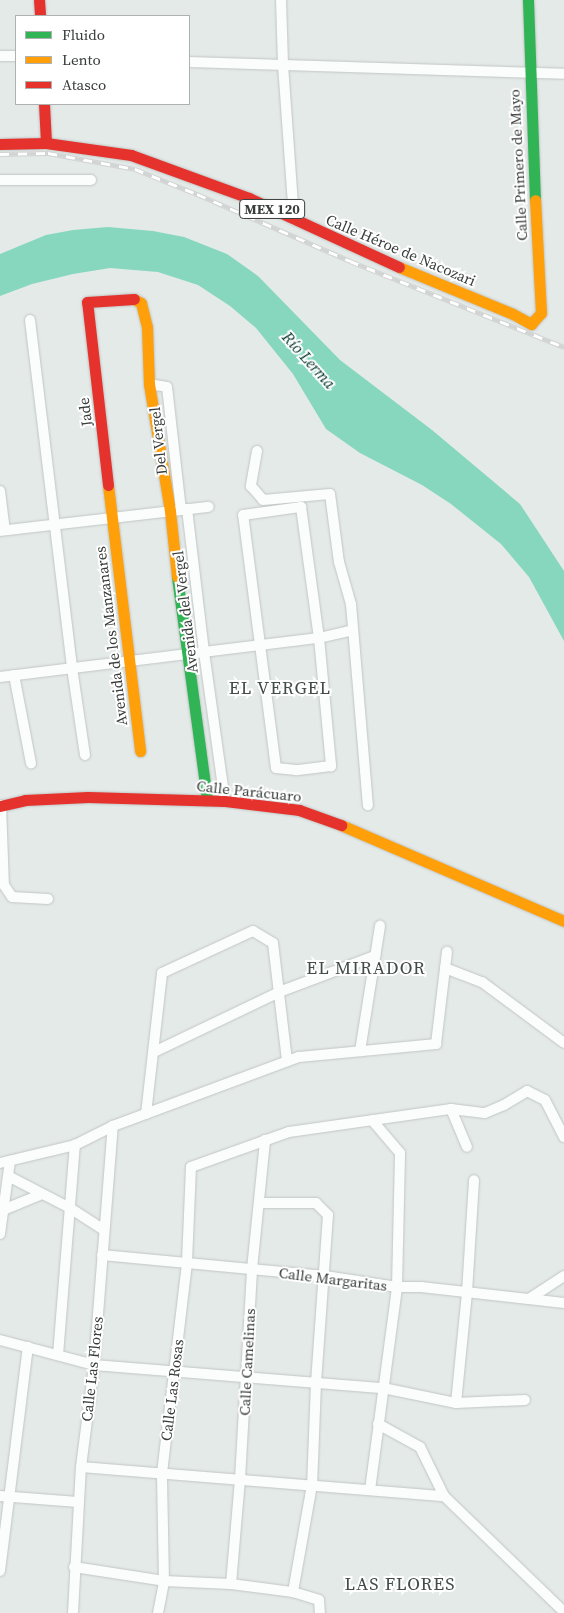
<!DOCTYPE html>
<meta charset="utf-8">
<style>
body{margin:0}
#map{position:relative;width:564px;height:1613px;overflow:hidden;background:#e4eae8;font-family:"Source Serif 4",serif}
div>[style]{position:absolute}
.water>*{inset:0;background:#86d7be}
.roads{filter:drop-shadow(0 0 1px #c1c6c4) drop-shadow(0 0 1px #c1c6c4)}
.street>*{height:10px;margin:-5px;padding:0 5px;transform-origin:5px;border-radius:5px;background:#fbfcfc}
.fast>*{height:11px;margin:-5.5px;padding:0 5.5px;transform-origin:5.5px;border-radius:5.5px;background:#30b455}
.slow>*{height:11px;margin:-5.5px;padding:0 5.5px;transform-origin:5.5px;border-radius:5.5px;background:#ff9f0a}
.jam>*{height:11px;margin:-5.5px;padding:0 5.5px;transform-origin:5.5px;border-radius:5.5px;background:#e5322d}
.rail>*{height:5px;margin-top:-2.5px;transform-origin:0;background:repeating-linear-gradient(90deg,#fff 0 9px,#d2d4d4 0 18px);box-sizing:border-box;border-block:1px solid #d2d4d4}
span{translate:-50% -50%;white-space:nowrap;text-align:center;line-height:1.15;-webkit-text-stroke:4px #fff;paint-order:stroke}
.shield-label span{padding:1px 4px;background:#fff;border:1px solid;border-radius:4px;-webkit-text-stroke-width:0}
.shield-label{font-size:14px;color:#383d3b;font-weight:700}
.street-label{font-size:15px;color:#383d3b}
.water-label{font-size:16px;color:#003325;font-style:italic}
.quarter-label{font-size:18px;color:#414c47;letter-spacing:1px}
.legend{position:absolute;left:15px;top:15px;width:175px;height:90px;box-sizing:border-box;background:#fff;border:1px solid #afb1b1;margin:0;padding:6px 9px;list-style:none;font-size:15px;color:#383d3b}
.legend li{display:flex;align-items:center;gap:10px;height:25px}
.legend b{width:25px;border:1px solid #afb1b1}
</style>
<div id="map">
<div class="water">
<div style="clip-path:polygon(108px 227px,153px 231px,184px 237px,227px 254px,258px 276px,340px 360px,432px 430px,520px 504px,564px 571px,564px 641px,529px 577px,501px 544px,451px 504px,422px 485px,360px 453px,326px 429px,293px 374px,256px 328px,230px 306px,198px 285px,158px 272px,110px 268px,73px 274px,32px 284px,0 296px,0 254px,46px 235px,73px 230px)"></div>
</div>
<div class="roads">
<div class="street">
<div style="left:281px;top:0;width:65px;rotate:88.2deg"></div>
<div style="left:283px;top:65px;width:155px;rotate:85.9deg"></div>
<div style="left:0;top:56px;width:16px"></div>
<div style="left:189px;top:62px;width:375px;rotate:1.8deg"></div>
<div style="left:0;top:180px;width:91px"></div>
<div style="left:30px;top:320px;width:351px;rotate:83.1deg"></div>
<div style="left:72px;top:668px;width:88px;rotate:81.5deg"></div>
<div style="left:149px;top:384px;width:18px;rotate:9deg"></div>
<div style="left:167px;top:387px;width:123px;rotate:83.5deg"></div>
<div style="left:257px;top:451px;width:36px;rotate:100deg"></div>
<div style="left:251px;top:486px;width:18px;rotate:49deg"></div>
<div style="left:263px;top:500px;width:67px;rotate:-5.1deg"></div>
<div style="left:330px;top:494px;width:69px;rotate:82.5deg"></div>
<div style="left:339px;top:562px;width:44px;rotate:74.1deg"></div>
<div style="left:351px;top:604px;width:202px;rotate:85.2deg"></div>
<div style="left:0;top:491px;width:39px;rotate:83deg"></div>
<div style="left:301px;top:507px;width:132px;rotate:82.2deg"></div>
<div style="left:319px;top:638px;width:129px;rotate:84.6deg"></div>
<div style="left:331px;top:766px;width:35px;rotate:173deg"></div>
<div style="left:296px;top:770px;width:20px;rotate:-174deg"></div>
<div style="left:276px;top:768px;width:255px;rotate:-97.4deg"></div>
<div style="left:243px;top:515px;width:59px;rotate:-7.9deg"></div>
<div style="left:187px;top:509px;width:144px;rotate:83.2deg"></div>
<div style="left:204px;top:652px;width:150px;rotate:82deg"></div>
<div style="left:0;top:531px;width:210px;rotate:-6.6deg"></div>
<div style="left:14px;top:675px;width:90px;rotate:79.1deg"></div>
<div style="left:0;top:677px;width:321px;rotate:-7deg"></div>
<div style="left:319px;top:638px;width:35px;rotate:-13deg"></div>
<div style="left:1px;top:805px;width:80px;rotate:87.9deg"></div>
<div style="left:4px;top:885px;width:14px;rotate:56deg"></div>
<div style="left:12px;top:897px;width:36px;rotate:3deg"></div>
<div style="left:445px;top:968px;width:40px;rotate:21deg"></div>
<div style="left:482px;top:982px;width:102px;rotate:36.6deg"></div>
<div style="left:360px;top:1051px;width:127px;rotate:-80.9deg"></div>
<div style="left:154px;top:1052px;width:139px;rotate:-25.6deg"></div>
<div style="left:279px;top:992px;width:103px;rotate:-20.6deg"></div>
<div style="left:451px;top:1109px;width:41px;rotate:67.2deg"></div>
<div style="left:146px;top:1114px;width:142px;rotate:-83.5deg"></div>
<div style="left:162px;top:973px;width:100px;rotate:-24.8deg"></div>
<div style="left:253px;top:931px;width:23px;rotate:31deg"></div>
<div style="left:273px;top:943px;width:119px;rotate:83.2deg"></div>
<div style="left:0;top:1163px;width:77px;rotate:-13.5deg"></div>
<div style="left:75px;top:1145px;width:42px;rotate:-26.6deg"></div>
<div style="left:113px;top:1126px;width:198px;rotate:-20.4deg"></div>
<div style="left:299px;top:1057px;width:138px;rotate:-5.4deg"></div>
<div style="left:436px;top:1044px;width:93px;rotate:-83.2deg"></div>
<div style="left:8px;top:1176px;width:70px;rotate:27.3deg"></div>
<div style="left:70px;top:1208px;width:40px;rotate:32.9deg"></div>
<div style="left:260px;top:1203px;width:56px"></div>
<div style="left:316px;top:1203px;width:17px;rotate:45deg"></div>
<div style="left:328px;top:1215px;width:168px;rotate:94.1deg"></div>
<div style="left:316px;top:1383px;width:102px;rotate:92.2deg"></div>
<div style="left:312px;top:1485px;width:109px;rotate:100.1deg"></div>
<div style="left:3px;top:1210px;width:42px;rotate:-22.3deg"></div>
<div style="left:0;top:1234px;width:74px;rotate:-82.2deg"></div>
<div style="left:102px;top:1255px;width:224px;rotate:5.4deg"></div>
<div style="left:325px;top:1276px;width:73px;rotate:8.7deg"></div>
<div style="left:397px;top:1287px;width:24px"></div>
<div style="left:421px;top:1287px;width:144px;rotate:6.4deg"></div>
<div style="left:529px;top:1299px;width:42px;rotate:-33.3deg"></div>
<div style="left:0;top:1340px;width:97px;rotate:14.9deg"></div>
<div style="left:94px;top:1365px;width:290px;rotate:4.6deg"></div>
<div style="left:383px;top:1388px;width:75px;rotate:11.6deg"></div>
<div style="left:456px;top:1403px;width:69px;rotate:-2.5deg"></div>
<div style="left:58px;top:1355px;width:211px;rotate:-85.4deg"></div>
<div style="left:456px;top:1403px;width:112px;rotate:-84.3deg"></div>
<div style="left:467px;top:1292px;width:112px;rotate:-86.4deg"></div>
<div style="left:378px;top:1424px;width:48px;rotate:28.7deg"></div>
<div style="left:420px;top:1447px;width:55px;rotate:63.9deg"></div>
<div style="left:444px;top:1496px;width:167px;rotate:44deg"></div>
<div style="left:81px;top:1467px;width:364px;rotate:4.6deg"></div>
<div style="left:370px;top:1490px;width:205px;rotate:-82.4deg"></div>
<div style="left:397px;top:1287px;width:134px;rotate:-88.7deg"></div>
<div style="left:400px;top:1153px;width:43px;rotate:-130.3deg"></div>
<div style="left:0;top:1496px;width:78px;rotate:4.4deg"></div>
<div style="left:74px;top:1567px;width:91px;rotate:8.8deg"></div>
<div style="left:164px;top:1581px;width:67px;rotate:2.6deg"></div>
<div style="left:231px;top:1584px;width:63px;rotate:7.4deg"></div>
<div style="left:293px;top:1592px;width:27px;rotate:17deg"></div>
<div style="left:319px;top:1600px;width:13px;rotate:86deg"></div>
<div style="left:0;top:1571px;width:226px;rotate:-82.9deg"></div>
<div style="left:231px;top:1584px;width:105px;rotate:-85.1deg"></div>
<div style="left:240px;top:1479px;width:210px;rotate:-86.7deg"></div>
<div style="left:252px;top:1269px;width:130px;rotate:-84.2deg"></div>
<div style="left:73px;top:1613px;width:146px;rotate:-86.9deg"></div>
<div style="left:81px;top:1467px;width:103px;rotate:-82.7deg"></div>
<div style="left:94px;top:1365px;width:240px;rotate:-85.5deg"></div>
<div style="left:158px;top:1613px;width:33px;rotate:-79deg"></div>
<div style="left:164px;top:1581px;width:108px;rotate:-91.1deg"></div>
<div style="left:162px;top:1473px;width:212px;rotate:-83.2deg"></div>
<div style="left:187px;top:1262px;width:95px;rotate:-87.6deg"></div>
<div style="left:191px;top:1167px;width:104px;rotate:-19.7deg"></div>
<div style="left:289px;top:1132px;width:164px;rotate:-8.1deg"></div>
<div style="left:451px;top:1109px;width:34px;rotate:7deg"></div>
<div style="left:485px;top:1113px;width:21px;rotate:-23deg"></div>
<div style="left:504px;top:1105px;width:27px;rotate:-31deg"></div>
<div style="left:527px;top:1091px;width:20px;rotate:27deg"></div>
<div style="left:545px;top:1100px;width:42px;rotate:62.8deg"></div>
</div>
<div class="fast">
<div style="left:528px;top:0;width:200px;rotate:88deg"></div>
<div style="left:177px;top:577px;width:225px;rotate:82.3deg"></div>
</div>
<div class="slow">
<div style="left:399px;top:267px;width:123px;rotate:22.4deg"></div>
<div style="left:513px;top:314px;width:21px;rotate:29deg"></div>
<div style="left:531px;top:324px;width:15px;rotate:-48deg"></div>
<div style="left:541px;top:313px;width:113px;rotate:-93deg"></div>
<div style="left:134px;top:299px;width:8px;rotate:30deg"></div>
<div style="left:141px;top:303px;width:25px;rotate:76deg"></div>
<div style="left:147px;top:327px;width:57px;rotate:88deg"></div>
<div style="left:149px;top:384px;width:129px;rotate:80.6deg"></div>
<div style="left:170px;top:511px;width:66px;rotate:83.9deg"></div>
<div style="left:108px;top:485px;width:268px;rotate:83.1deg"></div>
<div style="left:341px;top:825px;width:243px;rotate:23.3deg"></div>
</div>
<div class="jam">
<div style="left:39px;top:0;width:16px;rotate:86deg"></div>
<div style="left:44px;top:104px;width:39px;rotate:87deg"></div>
<div style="left:0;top:144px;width:46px;rotate:-1.2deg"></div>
<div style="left:46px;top:143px;width:86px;rotate:8deg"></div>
<div style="left:131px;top:155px;width:126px;rotate:20deg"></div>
<div style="left:249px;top:198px;width:165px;rotate:24.7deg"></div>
<div style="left:108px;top:485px;width:184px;rotate:-96.5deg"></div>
<div style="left:87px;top:302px;width:47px;rotate:-3.7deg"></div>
<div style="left:0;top:806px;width:26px;rotate:-13deg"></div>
<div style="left:25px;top:800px;width:63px;rotate:-2.7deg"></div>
<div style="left:88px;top:797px;width:137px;rotate:1.7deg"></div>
<div style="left:225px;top:801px;width:75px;rotate:6.9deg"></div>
<div style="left:299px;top:810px;width:45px;rotate:19.7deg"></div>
</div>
</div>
<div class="rail">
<div style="left:0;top:154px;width:48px;rotate:-1.2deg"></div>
<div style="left:48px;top:153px;width:88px;rotate:10.4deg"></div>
<div style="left:135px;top:169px;width:67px;rotate:22deg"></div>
<div style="left:197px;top:194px;width:167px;rotate:23.6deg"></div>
<div style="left:350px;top:261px;width:231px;rotate:21.9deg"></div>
</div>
<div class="shield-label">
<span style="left:272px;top:209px">MEX 120</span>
</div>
<div class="street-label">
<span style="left:518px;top:165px;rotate:-93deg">Calle Primero de Mayo</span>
<span style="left:401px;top:250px;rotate:23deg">Calle Héroe de Nacozari</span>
<span style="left:85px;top:412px;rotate:-97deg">Jade</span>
<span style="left:158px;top:441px;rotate:-96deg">Del Vergel</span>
<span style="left:185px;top:612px;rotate:-97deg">Avenida del Vergel</span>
<span style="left:111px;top:636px;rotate:-97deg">Avenida de los Manzanares</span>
<span style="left:249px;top:791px;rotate:6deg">Calle Parácuaro</span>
<span style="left:333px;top:1279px;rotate:7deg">Calle Margaritas</span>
<span style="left:247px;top:1362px;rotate:-87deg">Calle Camelinas</span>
<span style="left:92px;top:1369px;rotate:-84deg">Calle Las Flores</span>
<span style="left:172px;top:1390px;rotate:-83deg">Calle Las Rosas</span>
</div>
<div class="water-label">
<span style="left:309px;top:360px;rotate:48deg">Río Lerma</span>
</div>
<div class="quarter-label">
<span style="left:280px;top:688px">EL VERGEL</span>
<span style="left:366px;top:968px">EL MIRADOR</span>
<span style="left:400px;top:1584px">LAS FLORES</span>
</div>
<ul class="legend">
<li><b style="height:6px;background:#30b455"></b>Fluido</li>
<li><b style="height:6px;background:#ff9f0a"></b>Lento</li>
<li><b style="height:6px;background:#e5322d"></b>Atasco</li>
</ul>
</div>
